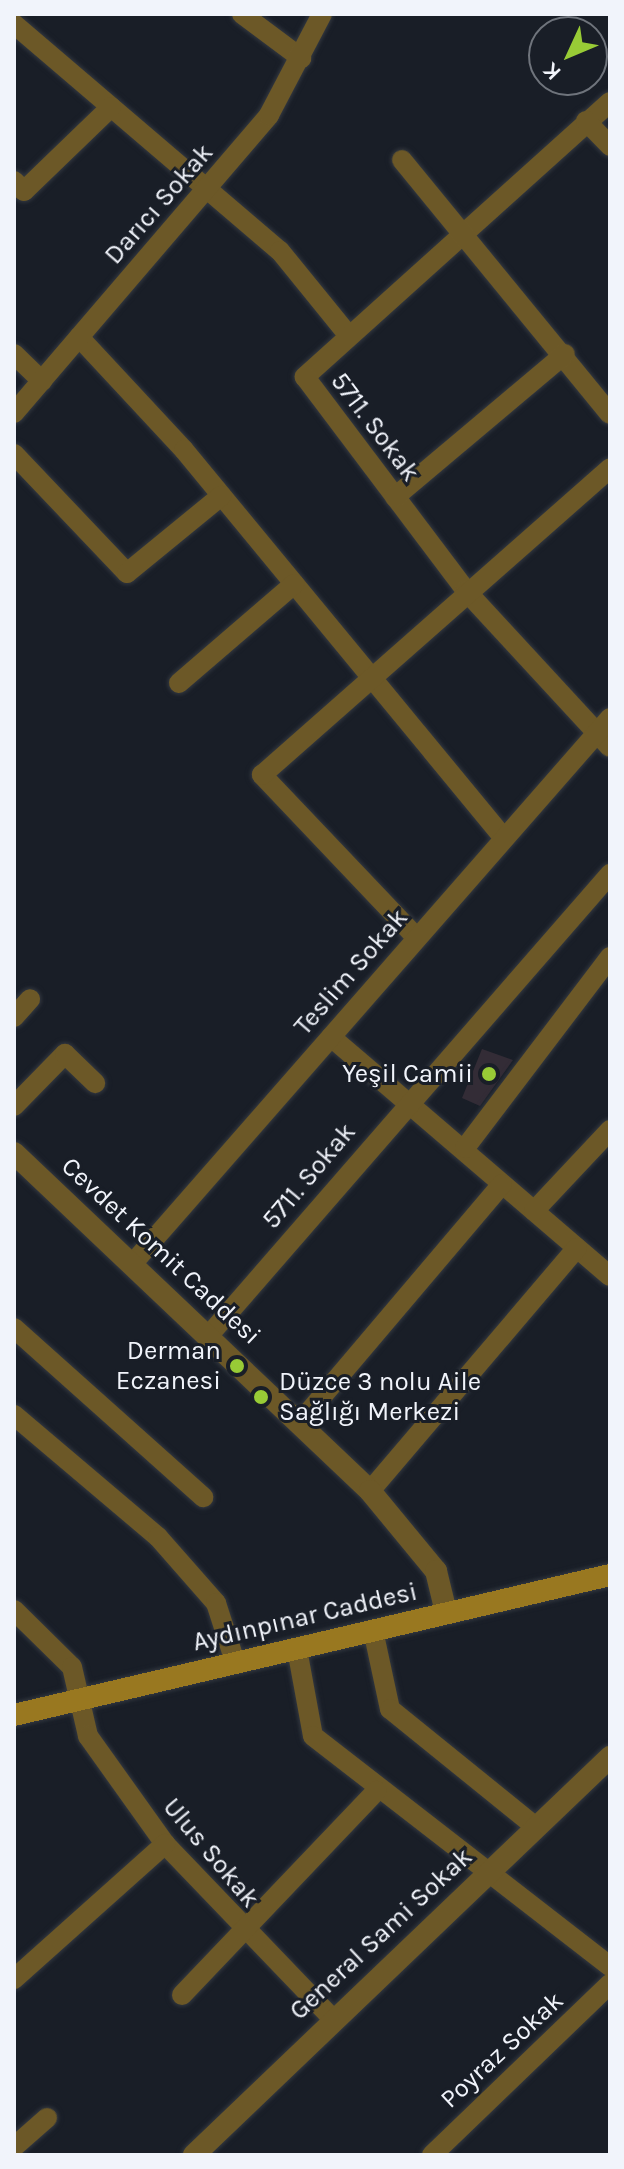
<!DOCTYPE html>
<meta charset="utf-8">
<style>
body{margin:0}
#map{position:relative;width:624px;height:2169px;overflow:hidden;background:#191e27;font-family:Karla,sans-serif}
div>[style]{position:absolute}
.building>*{inset:0;background:#332c36}
.roads{filter:drop-shadow(0 0 2px #333840) drop-shadow(0 0 2px #333840)}
.minor>*{height:20px;margin:-10px;padding:0 10px;transform-origin:10px;border-radius:10px;background:#6c5827}
.tertiary>*{height:22px;margin:-11px;padding:0 11px;transform-origin:11px;border-radius:11px;background:#6c5827}
.secondary>*{height:22px;margin:-11px;padding:0 11px;transform-origin:11px;border-radius:11px;background:#997820}
.dots>*{width:22px;height:22px;translate:-50% -50%;box-sizing:border-box;border:4px solid #191e27;border-radius:50%}
span{translate:-50% -50%;white-space:nowrap;text-align:center;line-height:1.15;-webkit-text-stroke:6px #191e27;paint-order:stroke}
.street-label{font-size:26px;color:#f1f4fb}
.poi-label{font-size:26px;color:#f1f4fb}
.right{translate:-100% -50%;text-align:right}
.left{translate:0 -50%;text-align:left}
.frame{position:absolute;inset:0;border:16px solid #f1f4fb;pointer-events:none}
.north{position:absolute;left:528px;top:16px;width:80px;height:80px;box-sizing:border-box;background:#191e27;border:2px solid #6f747c;border-radius:50%;rotate:226deg;font-size:22px;font-weight:700;line-height:32px;text-align:center;color:#f1f4fb}
.north::after{content:'';display:block;margin:auto;width:28px;height:36px;background:#98cb36;clip-path:polygon(50% 0,100% 100%,50% 72%,0 100%)}
</style>
<div id="map">
<div class="building">
<div style="clip-path:polygon(482px 1049px,513px 1060px,480px 1106px,462px 1098px)"></div>
</div>
<div class="roads">
<div class="minor">
<div style="left:242px;top:14px;width:74px;rotate:36.7deg"></div>
<div style="left:14px;top:24px;width:350px;rotate:40.5deg"></div>
<div style="left:280px;top:251px;width:109px;rotate:50.9deg"></div>
<div style="left:610px;top:102px;width:411px;rotate:138deg"></div>
<div style="left:305px;top:377px;width:268px;rotate:53deg"></div>
<div style="left:466px;top:591px;width:212px;rotate:47.3deg"></div>
<div style="left:586px;top:121px;width:35px;rotate:46deg"></div>
<div style="left:402px;top:160px;width:328px;rotate:50.7deg"></div>
<div style="left:14px;top:181px;width:14px;rotate:45deg"></div>
<div style="left:24px;top:191px;width:121px;rotate:-44deg"></div>
<div style="left:79px;top:337px;width:154px;rotate:47.1deg"></div>
<div style="left:184px;top:450px;width:499px;rotate:50.5deg"></div>
<div style="left:14px;top:354px;width:39px;rotate:44deg"></div>
<div style="left:14px;top:413px;width:392px;rotate:-49.4deg"></div>
<div style="left:269px;top:115px;width:114px;rotate:-62.3deg"></div>
<div style="left:14px;top:454px;width:164px;rotate:46.5deg"></div>
<div style="left:127px;top:573px;width:122px;rotate:-39.3deg"></div>
<div style="left:395px;top:497px;width:222px;rotate:-40.1deg"></div>
<div style="left:179px;top:683px;width:152px;rotate:-40.7deg"></div>
<div style="left:416px;top:937px;width:224px;rotate:-133.5deg"></div>
<div style="left:262px;top:775px;width:464px;rotate:-41.4deg"></div>
<div style="left:14px;top:1017px;width:24px;rotate:-48deg"></div>
<div style="left:331px;top:1037px;width:367px;rotate:40.6deg"></div>
<div style="left:14px;top:1106px;width:73px;rotate:-45.6deg"></div>
<div style="left:65px;top:1054px;width:42px;rotate:44deg"></div>
<div style="left:465px;top:1148px;width:240px;rotate:-52.8deg"></div>
<div style="left:534px;top:1211px;width:111px;rotate:-46.8deg"></div>
<div style="left:134px;top:1262px;width:723px;rotate:-48.81deg"></div>
<div style="left:14px;top:1328px;width:254px;rotate:41.8deg"></div>
<div style="left:210px;top:1334px;width:610px;rotate:-48.99deg"></div>
<div style="left:14px;top:1415px;width:189px;rotate:40.3deg"></div>
<div style="left:158px;top:1537px;width:88px;rotate:48.7deg"></div>
<div style="left:216px;top:1603px;width:62px;rotate:72.1deg"></div>
<div style="left:302px;top:1420px;width:309px;rotate:-49.7deg"></div>
<div style="left:370px;top:1491px;width:319px;rotate:-49.6deg"></div>
<div style="left:14px;top:1610px;width:81px;rotate:44.5deg"></div>
<div style="left:72px;top:1667px;width:71px;rotate:76.9deg"></div>
<div style="left:88px;top:1736px;width:133px;rotate:54.5deg"></div>
<div style="left:165px;top:1844px;width:241px;rotate:46.2deg"></div>
<div style="left:373px;top:1630px;width:81px;rotate:77.9deg"></div>
<div style="left:390px;top:1709px;width:184px;rotate:39deg"></div>
<div style="left:297px;top:1649px;width:88px;rotate:79.6deg"></div>
<div style="left:313px;top:1736px;width:376px;rotate:37.8deg"></div>
<div style="left:14px;top:1979px;width:203px;rotate:-41.8deg"></div>
<div style="left:182px;top:1995px;width:282px;rotate:-46.4deg"></div>
<div style="left:14px;top:2147px;width:44px;rotate:-41.3deg"></div>
<div style="left:432px;top:2155px;width:247px;rotate:-43.9deg"></div>
</div>
<div class="tertiary">
<div style="left:14px;top:1153px;width:491px;rotate:43.5deg"></div>
<div style="left:370px;top:1491px;width:104px;rotate:50.5deg"></div>
<div style="left:436px;top:1571px;width:42px;rotate:76.3deg"></div>
<div style="left:194px;top:2155px;width:576px;rotate:-43.73deg"></div>
</div>
<div class="secondary">
<div style="left:14px;top:1715px;width:612px;rotate:-13.22deg"></div>
</div>
</div>
<div class="dots">
<div style="left:489px;top:1074px;background:#98cb36"></div>
<div style="left:237px;top:1366px;background:#98cb36"></div>
<div style="left:261px;top:1397px;background:#98cb36"></div>
</div>
<div class="street-label">
<span style="left:159px;top:204px;rotate:-49deg">Darıcı Sokak</span>
<span style="left:375px;top:427px;rotate:53deg">5711. Sokak</span>
<span style="left:351px;top:972px;rotate:-49deg">Teslim Sokak</span>
<span style="left:309px;top:1176px;rotate:-50deg">5711. Sokak</span>
<span style="left:161px;top:1251px;rotate:43deg">Cevdet Komit Caddesi</span>
<span style="left:305px;top:1617px;rotate:-13deg">Aydınpınar Caddesi</span>
<span style="left:211px;top:1853px;rotate:50deg">Ulus Sokak</span>
<span style="left:381px;top:1934px;rotate:-43deg">General Sami Sokak</span>
<span style="left:502px;top:2050px;rotate:-43deg">Poyraz Sokak</span>
</div>
<div class="poi-label">
<span class="right" style="left:473px;top:1074px">Yeşil Camii</span>
<span class="right" style="left:221px;top:1366px">Derman<br>Eczanesi</span>
<span class="left" style="left:279px;top:1397px">Düzce 3 nolu Aile<br>Sağlığı Merkezi</span>
</div>
<div class="frame"></div>
<div class="north">K</div>
</div>
